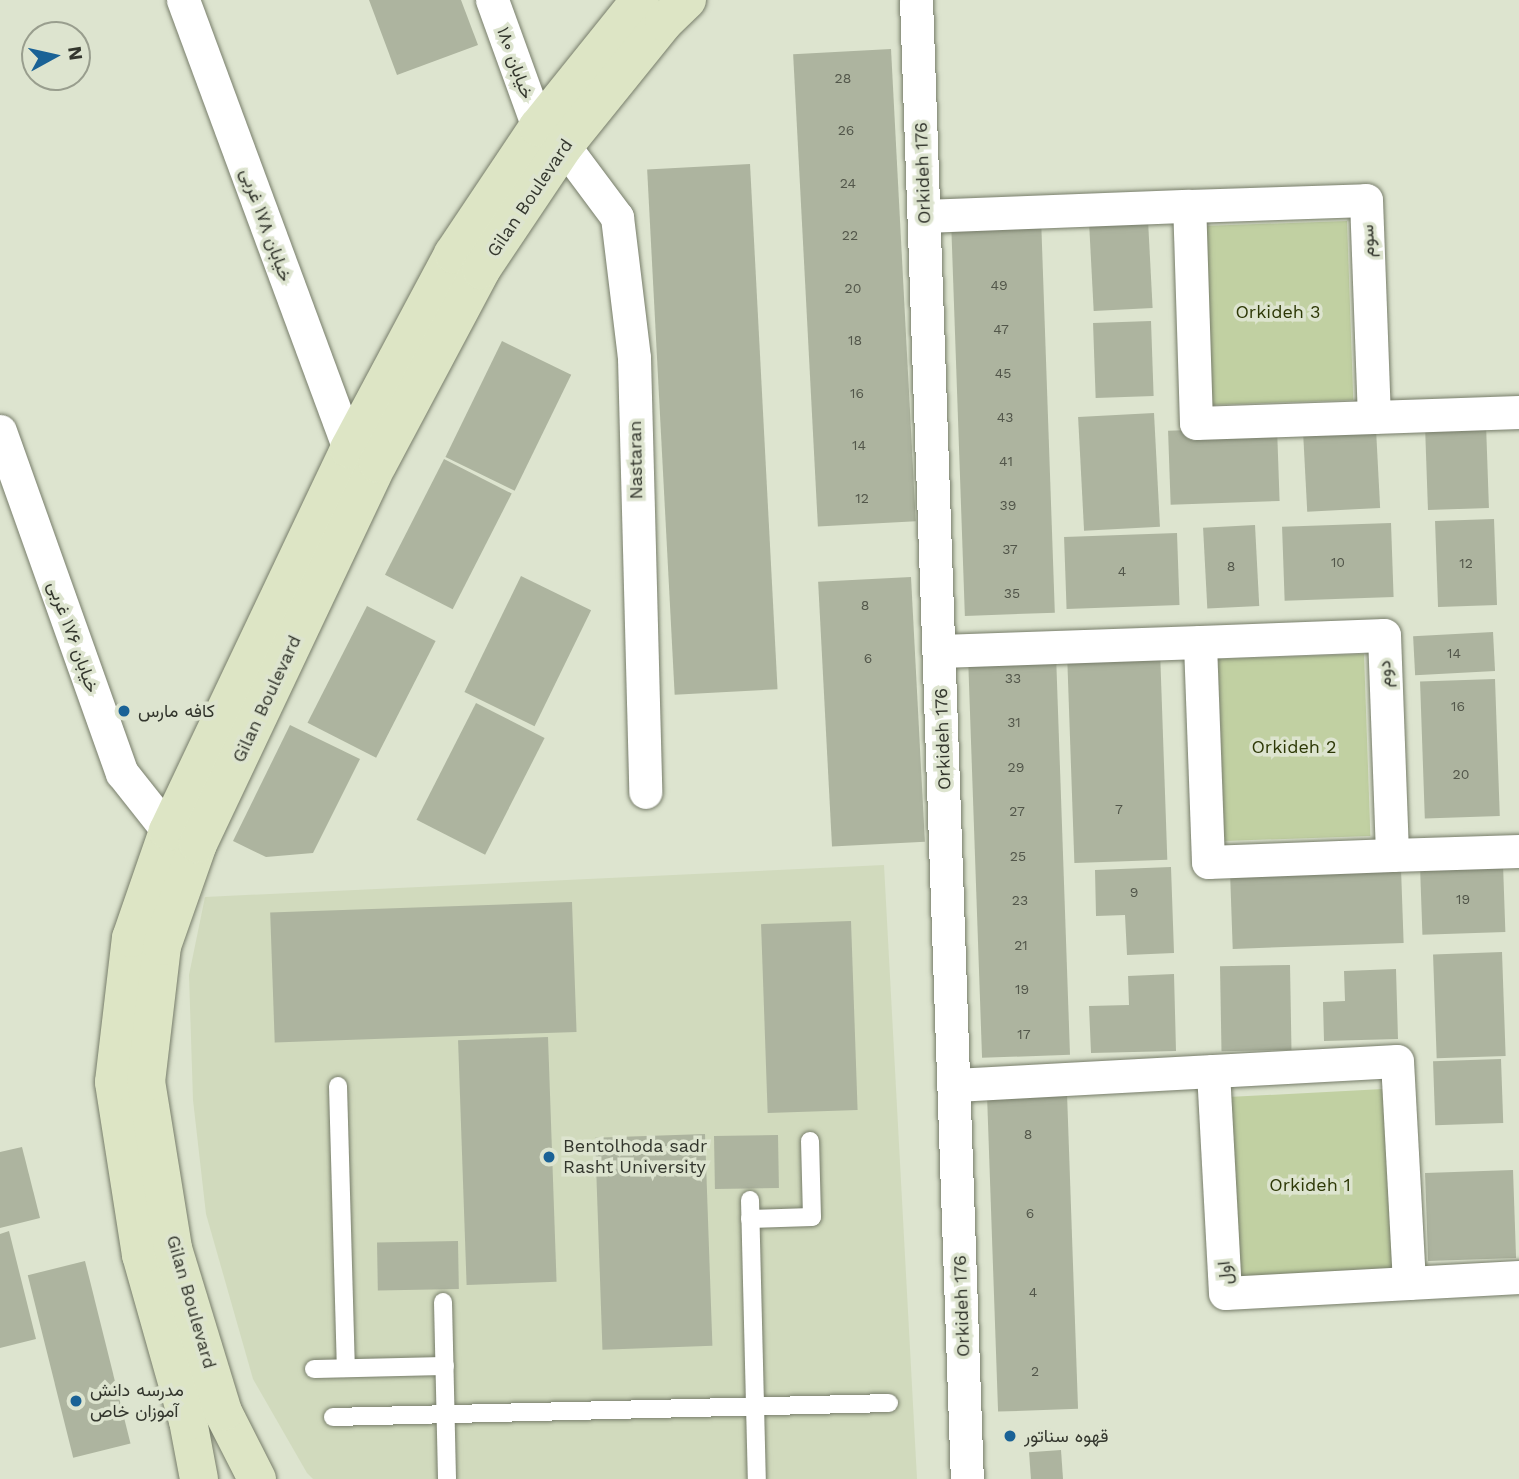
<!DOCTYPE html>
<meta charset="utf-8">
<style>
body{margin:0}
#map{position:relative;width:1519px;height:1479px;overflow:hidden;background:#dde4cf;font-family:"Work Sans",Vazirmatn,sans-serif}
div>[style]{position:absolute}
.built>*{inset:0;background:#d1dabd}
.green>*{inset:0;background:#c1d0a2;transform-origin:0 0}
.building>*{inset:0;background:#adb49f;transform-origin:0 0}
.roads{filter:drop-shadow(0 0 2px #777d6a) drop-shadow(0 0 2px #777d6a)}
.lane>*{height:18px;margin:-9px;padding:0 9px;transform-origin:9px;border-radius:9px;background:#fff}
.street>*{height:33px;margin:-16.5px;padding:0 16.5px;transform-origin:16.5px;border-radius:16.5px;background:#fff}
.secondary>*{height:38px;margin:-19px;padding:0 19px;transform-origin:19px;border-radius:19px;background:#dde5c5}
.dots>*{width:19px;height:19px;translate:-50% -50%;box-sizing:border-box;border:4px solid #dde4cf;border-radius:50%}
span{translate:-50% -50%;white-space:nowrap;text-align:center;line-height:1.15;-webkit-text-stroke:7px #dde4cf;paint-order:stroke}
.number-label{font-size:14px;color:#52564a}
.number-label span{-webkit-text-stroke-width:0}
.street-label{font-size:18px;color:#33362d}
.park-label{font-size:18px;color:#2d3806}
.poi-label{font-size:18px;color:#33362d}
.left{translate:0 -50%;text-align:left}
.north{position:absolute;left:21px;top:21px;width:70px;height:70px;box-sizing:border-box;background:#dde4cf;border:2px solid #999e8e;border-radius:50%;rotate:82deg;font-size:19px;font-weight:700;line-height:28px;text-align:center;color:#33362d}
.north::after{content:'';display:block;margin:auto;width:24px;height:32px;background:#1a6296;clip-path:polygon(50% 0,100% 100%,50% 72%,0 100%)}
</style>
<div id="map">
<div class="built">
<div style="clip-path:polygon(884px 865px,917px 1479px,313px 1479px,307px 1473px,253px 1379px,206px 1214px,193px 1100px,189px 975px,205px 897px)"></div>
</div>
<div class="green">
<div style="left:1347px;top:221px;width:179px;height:144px;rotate:88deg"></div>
<div style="left:1364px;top:654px;width:182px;height:146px;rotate:88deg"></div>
<div style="left:1383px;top:1089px;width:185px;height:155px;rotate:87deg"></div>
</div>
<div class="building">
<div style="clip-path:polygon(369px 0,461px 0,478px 45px,397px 75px)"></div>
<div style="left:891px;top:49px;width:473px;height:98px;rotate:87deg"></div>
<div style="left:750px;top:164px;width:526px;height:103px;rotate:87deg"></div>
<div style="left:1041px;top:217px;width:396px;height:90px;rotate:88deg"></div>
<div style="left:1148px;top:220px;width:88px;height:59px;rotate:87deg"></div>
<div style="left:1151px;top:321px;width:75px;height:58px;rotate:88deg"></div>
<div style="left:502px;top:341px;width:77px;height:129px;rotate:26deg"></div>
<div style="left:1154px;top:413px;width:114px;height:76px;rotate:87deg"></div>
<div style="left:1486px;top:424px;width:84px;height:61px;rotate:88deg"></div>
<div style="left:1277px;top:427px;width:74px;height:109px;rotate:88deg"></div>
<div style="left:1376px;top:429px;width:79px;height:73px;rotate:87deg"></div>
<div style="left:444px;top:459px;width:76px;height:130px;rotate:27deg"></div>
<div style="left:1494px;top:519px;width:86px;height:59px;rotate:88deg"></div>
<div style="left:1391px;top:523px;width:74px;height:109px;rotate:88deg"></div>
<div style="left:1255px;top:525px;width:81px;height:52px;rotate:87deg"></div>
<div style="left:1177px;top:533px;width:72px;height:113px;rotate:88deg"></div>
<div style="left:521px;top:576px;width:78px;height:129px;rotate:26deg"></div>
<div style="left:911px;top:577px;width:265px;height:93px;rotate:87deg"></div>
<div style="left:367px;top:606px;width:77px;height:131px;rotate:27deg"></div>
<div style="left:1493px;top:632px;width:39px;height:80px;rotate:87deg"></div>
<div style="left:1160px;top:650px;width:210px;height:93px;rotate:88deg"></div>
<div style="left:1056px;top:654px;width:401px;height:88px;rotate:88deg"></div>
<div style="left:1495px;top:679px;width:137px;height:75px;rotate:88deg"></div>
<div style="left:476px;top:703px;width:77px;height:131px;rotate:27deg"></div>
<div style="clip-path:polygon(290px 725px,360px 759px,313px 853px,266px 857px,233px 841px)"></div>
<div style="left:1503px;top:864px;width:68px;height:83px;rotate:88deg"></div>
<div style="clip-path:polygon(1171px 867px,1174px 953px,1127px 955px,1125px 915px,1096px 916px,1095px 870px)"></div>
<div style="left:1401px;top:868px;width:75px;height:171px;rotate:88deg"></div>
<div style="left:572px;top:902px;width:130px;height:302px;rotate:88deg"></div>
<div style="left:851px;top:921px;width:189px;height:90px;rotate:88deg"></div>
<div style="left:1502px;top:952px;width:104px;height:69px;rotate:88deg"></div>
<div style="left:1290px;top:965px;width:85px;height:70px;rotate:89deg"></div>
<div style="clip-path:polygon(1396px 969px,1398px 1039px,1324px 1041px,1323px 1002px,1345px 1001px,1344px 971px)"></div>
<div style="clip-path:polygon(1174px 974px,1176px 1051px,1091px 1053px,1089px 1006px,1129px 1005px,1128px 976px)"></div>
<div style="left:548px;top:1037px;width:245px;height:90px;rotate:88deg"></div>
<div style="left:1501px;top:1059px;width:64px;height:68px;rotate:88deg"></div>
<div style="left:1067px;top:1093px;width:316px;height:80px;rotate:88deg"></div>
<div style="left:705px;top:1134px;width:212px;height:110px;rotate:88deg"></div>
<div style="left:778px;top:1135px;width:53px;height:64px;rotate:89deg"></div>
<div style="clip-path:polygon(22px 1147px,40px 1218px,0 1228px,0 1152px)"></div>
<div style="left:1513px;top:1170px;width:88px;height:88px;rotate:88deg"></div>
<div style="clip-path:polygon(9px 1231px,36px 1339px,0 1348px,0 1234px)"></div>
<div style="left:458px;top:1241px;width:48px;height:81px;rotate:89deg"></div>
<div style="left:85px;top:1261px;width:188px;height:59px;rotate:76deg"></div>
<div style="left:1061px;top:1450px;width:29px;height:32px;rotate:86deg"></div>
</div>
<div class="roads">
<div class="lane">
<div style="left:338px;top:1086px;width:282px;rotate:88.4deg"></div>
<div style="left:750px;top:1200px;width:279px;rotate:88.6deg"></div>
<div style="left:750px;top:1219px;width:62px;rotate:-1.8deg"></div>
<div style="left:812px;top:1217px;width:76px;rotate:-91.5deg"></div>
<div style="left:443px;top:1302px;width:177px;rotate:88.7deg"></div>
<div style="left:314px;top:1369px;width:131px;rotate:-1.3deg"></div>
<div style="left:333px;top:1417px;width:556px;rotate:-1.44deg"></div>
</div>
<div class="street">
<div style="left:183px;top:0;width:479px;rotate:69.7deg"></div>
<div style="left:492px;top:0;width:135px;rotate:70.1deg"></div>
<div style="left:916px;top:0;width:1480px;rotate:88.03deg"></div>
<div style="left:564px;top:146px;width:89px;rotate:53.3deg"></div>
<div style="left:617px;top:217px;width:142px;rotate:83.1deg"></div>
<div style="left:634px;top:358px;width:434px;rotate:88.5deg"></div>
<div style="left:1366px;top:200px;width:217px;rotate:87.9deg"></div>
<div style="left:1374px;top:417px;width:178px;rotate:178.1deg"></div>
<div style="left:1196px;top:423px;width:217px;rotate:-91.8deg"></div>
<div style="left:1189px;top:206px;width:177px;rotate:-1.9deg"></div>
<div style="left:924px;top:216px;width:265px;rotate:-2.2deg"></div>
<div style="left:1374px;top:417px;width:145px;rotate:-2deg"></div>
<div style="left:0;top:431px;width:363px;rotate:70.4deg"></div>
<div style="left:122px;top:773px;width:74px;rotate:51.6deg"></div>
<div style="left:1384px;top:635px;width:220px;rotate:87.9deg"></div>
<div style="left:1392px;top:855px;width:184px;rotate:177.8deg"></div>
<div style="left:1208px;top:862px;width:220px;rotate:-92.1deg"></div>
<div style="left:1200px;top:642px;width:184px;rotate:-2.2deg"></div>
<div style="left:940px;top:651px;width:260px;rotate:-2deg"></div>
<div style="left:1392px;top:855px;width:127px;rotate:-1.8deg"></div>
<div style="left:1397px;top:1061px;width:222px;rotate:86.9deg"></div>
<div style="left:1409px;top:1283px;width:184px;rotate:176.9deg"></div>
<div style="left:1225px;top:1293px;width:222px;rotate:-93.1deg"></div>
<div style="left:1213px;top:1071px;width:184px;rotate:-3.1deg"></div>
<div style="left:955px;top:1085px;width:258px;rotate:-3.1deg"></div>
<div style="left:1409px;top:1283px;width:110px;rotate:-3.1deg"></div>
</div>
<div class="secondary">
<div style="left:199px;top:1479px;width:59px;rotate:-100.7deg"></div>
<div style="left:188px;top:1421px;width:173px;rotate:-105.8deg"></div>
<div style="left:141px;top:1255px;width:175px;rotate:-98.9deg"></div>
<div style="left:114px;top:1082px;width:145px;rotate:-83.3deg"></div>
<div style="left:131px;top:938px;width:113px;rotate:-70.9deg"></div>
<div style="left:168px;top:831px;width:423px;rotate:-64.6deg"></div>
<div style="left:349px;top:449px;width:221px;rotate:-61.9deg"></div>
<div style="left:453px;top:254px;width:153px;rotate:-56.2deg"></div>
<div style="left:538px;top:127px;width:163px;rotate:-51.2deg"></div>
<div style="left:257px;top:1479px;width:75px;rotate:-116.9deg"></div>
<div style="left:223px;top:1412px;width:171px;rotate:-107deg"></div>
<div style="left:173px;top:1248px;width:168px;rotate:-99.2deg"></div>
<div style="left:146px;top:1082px;width:137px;rotate:-83.3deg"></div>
<div style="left:162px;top:946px;width:108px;rotate:-70.6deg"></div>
<div style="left:198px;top:844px;width:420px;rotate:-64.7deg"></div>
<div style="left:378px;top:464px;width:220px;rotate:-62deg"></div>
<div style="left:481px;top:270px;width:149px;rotate:-56.2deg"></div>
<div style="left:564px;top:146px;width:159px;rotate:-51.1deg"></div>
<div style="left:664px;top:22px;width:32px;rotate:-44deg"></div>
</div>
</div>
<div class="dots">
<div style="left:124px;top:711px;background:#1a6296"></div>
<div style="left:549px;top:1157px;background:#1a6296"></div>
<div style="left:76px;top:1401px;background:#1a6296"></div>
<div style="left:1010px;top:1436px;background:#1a6296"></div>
</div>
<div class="number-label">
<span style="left:843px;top:78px">28</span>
<span style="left:846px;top:130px">26</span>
<span style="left:848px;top:183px">24</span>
<span style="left:850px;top:235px">22</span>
<span style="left:999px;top:285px">49</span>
<span style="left:853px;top:288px">20</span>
<span style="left:1001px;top:329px">47</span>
<span style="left:855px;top:340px">18</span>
<span style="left:1003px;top:373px">45</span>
<span style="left:857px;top:393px">16</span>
<span style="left:1005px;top:417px">43</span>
<span style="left:859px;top:445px">14</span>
<span style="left:1006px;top:461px">41</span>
<span style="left:862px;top:498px">12</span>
<span style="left:1008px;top:505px">39</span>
<span style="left:1010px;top:549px">37</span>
<span style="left:1338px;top:562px">10</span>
<span style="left:1466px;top:563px">12</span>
<span style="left:1231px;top:566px">8</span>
<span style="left:1122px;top:571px">4</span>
<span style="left:1012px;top:593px">35</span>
<span style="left:865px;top:605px">8</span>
<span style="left:1454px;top:653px">14</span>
<span style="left:868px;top:658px">6</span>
<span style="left:1013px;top:678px">33</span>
<span style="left:1458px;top:706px">16</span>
<span style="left:1014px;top:722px">31</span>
<span style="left:1016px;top:767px">29</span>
<span style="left:1461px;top:774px">20</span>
<span style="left:1119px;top:809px">7</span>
<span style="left:1017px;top:811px">27</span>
<span style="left:1018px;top:856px">25</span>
<span style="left:1134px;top:892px">9</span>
<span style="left:1463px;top:899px">19</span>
<span style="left:1020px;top:900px">23</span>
<span style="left:1021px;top:945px">21</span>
<span style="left:1022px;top:989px">19</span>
<span style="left:1024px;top:1034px">17</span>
<span style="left:1028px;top:1134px">8</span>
<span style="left:1030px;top:1213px">6</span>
<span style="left:1033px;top:1292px">4</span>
<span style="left:1035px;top:1371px">2</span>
</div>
<div class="street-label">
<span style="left:515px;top:63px;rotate:70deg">خیابان ۱۸۰</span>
<span style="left:923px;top:173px;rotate:-92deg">Orkideh 176</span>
<span style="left:530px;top:198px;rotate:-56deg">Gilan Boulevard</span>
<span style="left:266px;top:225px;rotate:70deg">خیابان ۱۷۸ غربی</span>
<span style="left:1368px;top:241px;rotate:-92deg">سوم</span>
<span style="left:636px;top:460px;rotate:-91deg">Nastaran</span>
<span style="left:73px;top:637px;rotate:70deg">خیابان ۱۷۶ غربی</span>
<span style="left:1385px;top:674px;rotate:-92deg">دوم</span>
<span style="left:267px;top:699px;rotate:-65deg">Gilan Boulevard</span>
<span style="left:943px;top:739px;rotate:-92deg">Orkideh 176</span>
<span style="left:1225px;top:1273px;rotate:-96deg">اول</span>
<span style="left:191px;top:1302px;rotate:74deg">Gilan Boulevard</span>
<span style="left:962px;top:1306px;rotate:-92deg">Orkideh 176</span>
</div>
<div class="park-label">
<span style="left:1278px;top:312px">Orkideh 3</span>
<span style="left:1294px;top:747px">Orkideh 2</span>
<span style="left:1310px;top:1185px">Orkideh 1</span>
</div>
<div class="poi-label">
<span class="left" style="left:138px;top:711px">کافه مارس</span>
<span class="left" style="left:563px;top:1157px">Bentolhoda sadr<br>Rasht University</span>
<span class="left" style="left:90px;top:1401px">مدرسه دانش<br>آموزان خاص</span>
<span class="left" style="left:1024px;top:1436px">قهوه سناتور</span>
</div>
<div class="north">N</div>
</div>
